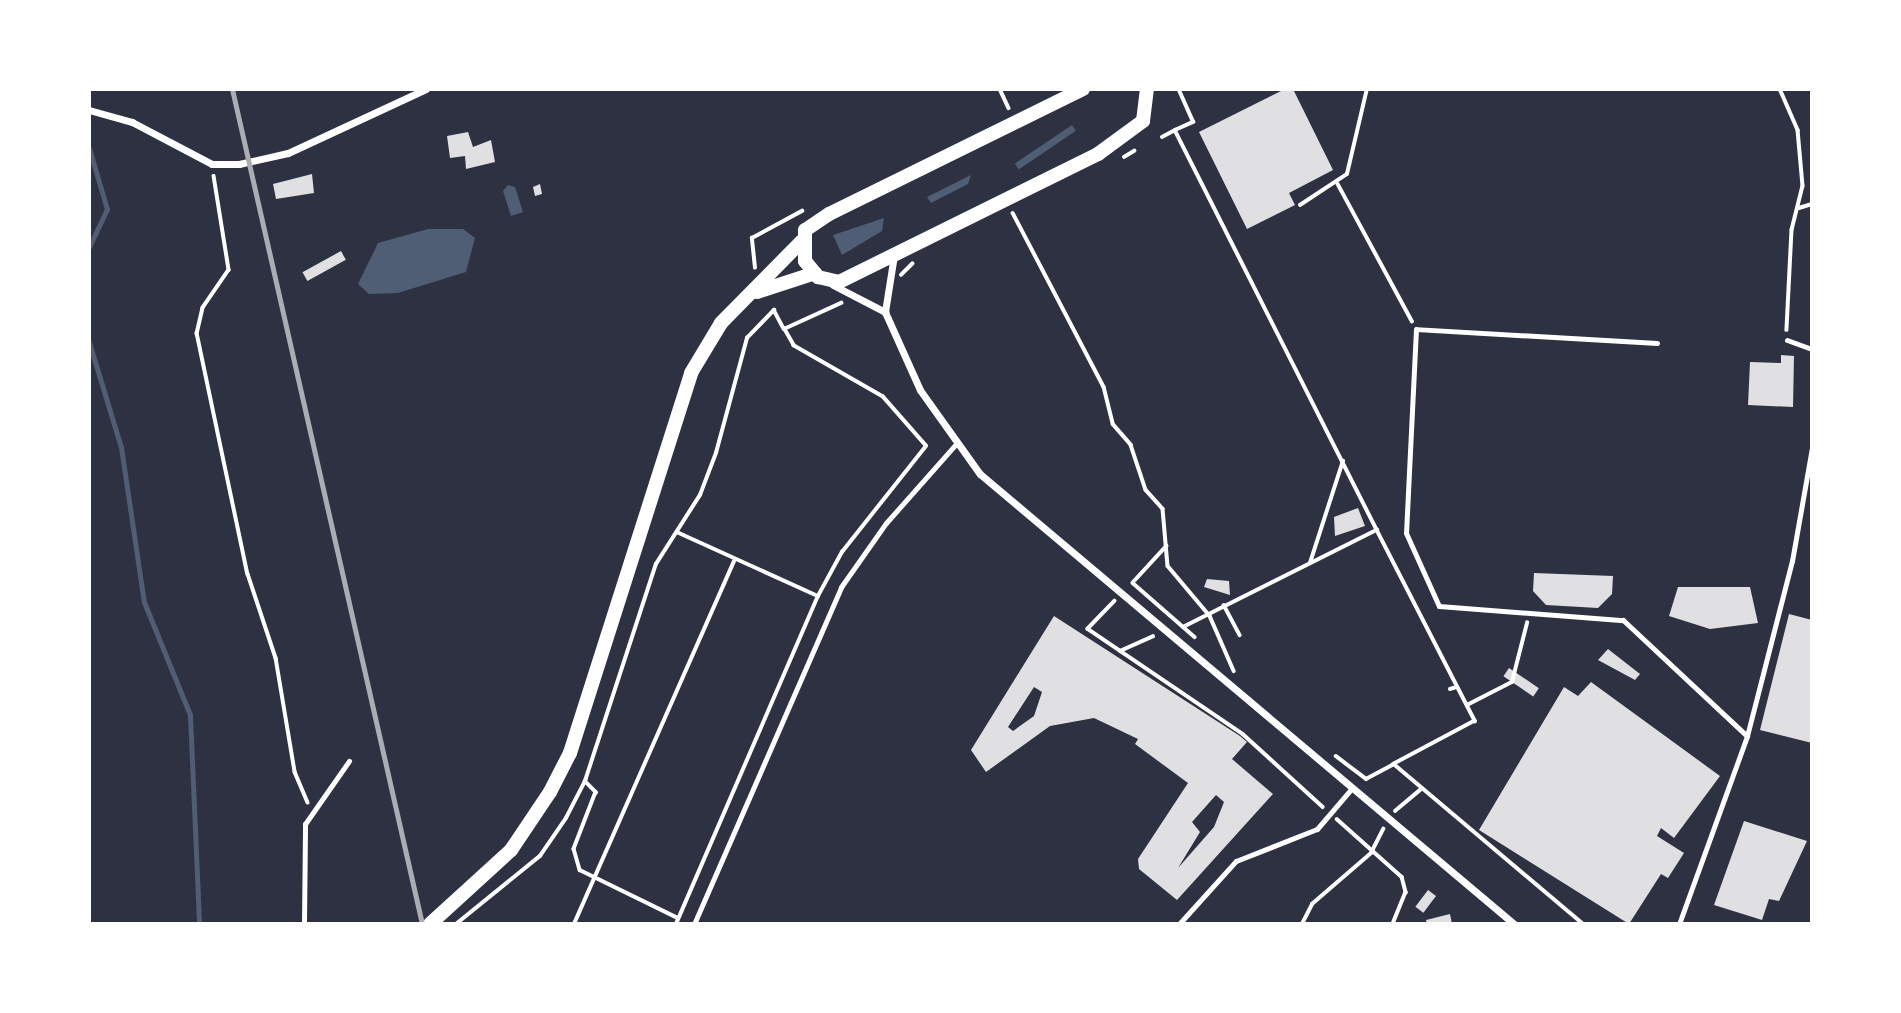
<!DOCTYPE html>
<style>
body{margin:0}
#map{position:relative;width:1901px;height:1013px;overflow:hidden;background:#2d3142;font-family:Roboto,sans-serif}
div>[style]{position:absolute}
.water>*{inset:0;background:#4f5d75;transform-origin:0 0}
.stream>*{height:5px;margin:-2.5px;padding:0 2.5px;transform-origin:2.5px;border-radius:2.5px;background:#4f5d75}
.building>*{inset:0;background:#e0e0e3;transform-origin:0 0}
.path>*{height:3.5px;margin:-1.75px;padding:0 1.75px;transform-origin:1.75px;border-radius:1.75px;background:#fff}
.service>*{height:5px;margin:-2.5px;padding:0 2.5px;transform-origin:2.5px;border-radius:2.5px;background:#fff}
.minor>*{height:7px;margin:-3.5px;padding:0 3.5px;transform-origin:3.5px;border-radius:3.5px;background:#fff}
.secondary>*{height:14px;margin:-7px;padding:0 7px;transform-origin:7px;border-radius:7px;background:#fff}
.rail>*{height:5px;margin:-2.5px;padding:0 2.5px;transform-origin:2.5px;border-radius:2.5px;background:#abadb3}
span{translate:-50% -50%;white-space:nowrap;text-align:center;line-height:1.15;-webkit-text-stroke:7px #fff;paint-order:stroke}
.frame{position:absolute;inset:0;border:91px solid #fff;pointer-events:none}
</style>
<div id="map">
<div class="water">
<div style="left:1072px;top:125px;width:7px;height:69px;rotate:56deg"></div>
<div style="clip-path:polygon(971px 175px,968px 184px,931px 203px,927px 197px)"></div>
<div style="clip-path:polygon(508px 185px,515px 187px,523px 212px,511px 216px,503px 191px)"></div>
<div style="clip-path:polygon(884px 218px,882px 231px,842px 255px,833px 235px)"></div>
<div style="clip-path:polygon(428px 229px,463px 229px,475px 238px,466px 272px,398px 293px,369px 294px,358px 284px,378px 243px)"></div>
</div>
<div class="stream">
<div style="left:89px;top:148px;width:64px;rotate:73.6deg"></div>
<div style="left:107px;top:209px;width:42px;rotate:115.3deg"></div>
<div style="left:89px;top:342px;width:110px;rotate:73.1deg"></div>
<div style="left:121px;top:447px;width:157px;rotate:81.6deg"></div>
<div style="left:144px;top:602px;width:122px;rotate:67.8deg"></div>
<div style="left:190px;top:715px;width:209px;rotate:87.5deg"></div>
</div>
<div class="building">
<div style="clip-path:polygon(1285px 89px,1293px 89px,1333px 170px,1289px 193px,1295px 205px,1247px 229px,1199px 132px)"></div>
<div style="clip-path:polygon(468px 132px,473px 147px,491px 140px,495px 162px,466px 169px,465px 156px,450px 158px,447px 136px)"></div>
<div style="clip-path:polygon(312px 174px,314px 193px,276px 199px,273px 184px)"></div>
<div style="clip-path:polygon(540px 184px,542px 194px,535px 196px,533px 187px)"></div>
<div style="left:341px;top:251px;width:10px;height:44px;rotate:61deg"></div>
<div style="clip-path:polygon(1781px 355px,1794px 356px,1793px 407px,1748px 405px,1750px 362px,1781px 363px)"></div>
<div style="clip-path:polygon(1358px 508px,1365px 526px,1335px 536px,1334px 517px)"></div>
<div style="clip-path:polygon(1534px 573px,1613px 576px,1612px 594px,1598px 608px,1546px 605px,1533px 591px)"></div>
<div style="clip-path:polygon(1207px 579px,1229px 581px,1230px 595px,1204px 587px)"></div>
<div style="clip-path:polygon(1678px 587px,1750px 587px,1758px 623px,1710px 629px,1669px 616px)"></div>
<div style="clip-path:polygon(1789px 614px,1812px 620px,1812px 743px,1760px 730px)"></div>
<div style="clip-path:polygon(evenodd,1054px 616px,1240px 736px,1247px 742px,1232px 759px,1273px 794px,1177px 900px,1139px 869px,1138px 859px,1188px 783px,1135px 744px,1138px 739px,1094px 718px,1050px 726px,986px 772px,971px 750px,1054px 616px,1034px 687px,1042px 692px,1034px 716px,1013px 731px,1008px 727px,1034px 687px,1054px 616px,1216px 795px,1224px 802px,1214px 827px,1178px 868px,1200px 832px,1192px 822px,1216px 795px)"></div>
<div style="clip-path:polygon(1608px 649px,1640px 674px,1635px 680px,1598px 660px)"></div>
<div style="left:1509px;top:668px;width:36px;height:10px;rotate:34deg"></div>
<div style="clip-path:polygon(1591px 682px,1720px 776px,1674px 838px,1661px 828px,1657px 836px,1684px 853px,1668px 878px,1661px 874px,1629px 924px,1479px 830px,1564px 687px,1578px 696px)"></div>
<div style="clip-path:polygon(1744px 821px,1807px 841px,1779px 901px,1769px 899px,1762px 920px,1714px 905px)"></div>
<div style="left:1428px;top:890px;width:10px;height:21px;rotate:37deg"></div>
<div style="clip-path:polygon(1450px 914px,1452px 924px,1427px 924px,1426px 920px)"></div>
</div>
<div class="path">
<div style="left:1000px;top:89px;width:21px;rotate:65deg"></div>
<div style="left:1780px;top:89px;width:45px;rotate:66.3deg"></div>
<div style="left:1798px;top:130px;width:56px;rotate:84.9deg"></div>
<div style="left:1803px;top:186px;width:45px;rotate:104deg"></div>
<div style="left:1792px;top:230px;width:100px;rotate:92.9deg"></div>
<div style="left:1175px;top:130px;width:20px;rotate:-24deg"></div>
<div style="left:1193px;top:122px;width:36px;rotate:-114deg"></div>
<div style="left:1162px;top:137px;width:15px;rotate:-28deg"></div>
<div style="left:1175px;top:130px;width:448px;rotate:63.2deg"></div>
<div style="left:1124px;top:157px;width:12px;rotate:-31deg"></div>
<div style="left:214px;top:176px;width:95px;rotate:80.9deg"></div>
<div style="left:229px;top:270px;width:46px;rotate:124.4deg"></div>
<div style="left:203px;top:308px;width:26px;rotate:103deg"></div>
<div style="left:197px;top:333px;width:246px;rotate:78.1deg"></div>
<div style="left:248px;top:574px;width:89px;rotate:71.6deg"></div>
<div style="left:276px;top:658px;width:116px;rotate:80.5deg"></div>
<div style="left:295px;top:772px;width:33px;rotate:67deg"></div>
<div style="left:1338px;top:184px;width:156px;rotate:61.6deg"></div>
<div style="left:1300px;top:205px;width:56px;rotate:-33.4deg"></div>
<div style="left:1347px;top:174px;width:87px;rotate:-76.8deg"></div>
<div style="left:1799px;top:208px;width:14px;rotate:-17deg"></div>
<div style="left:1013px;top:213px;width:196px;rotate:62.4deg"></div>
<div style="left:1104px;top:387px;width:38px;rotate:76deg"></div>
<div style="left:1113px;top:424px;width:28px;rotate:49deg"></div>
<div style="left:1131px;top:445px;width:47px;rotate:71.6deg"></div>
<div style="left:1146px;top:490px;width:25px;rotate:48deg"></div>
<div style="left:1163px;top:509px;width:57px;rotate:85deg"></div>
<div style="left:1168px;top:566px;width:65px;rotate:50deg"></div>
<div style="left:1210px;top:616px;width:60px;rotate:66.4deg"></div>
<div style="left:755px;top:268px;width:30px;rotate:-96deg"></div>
<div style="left:752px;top:238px;width:57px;rotate:-28.4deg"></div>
<div style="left:901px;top:275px;width:16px;rotate:-45deg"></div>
<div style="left:774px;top:310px;width:21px;rotate:62deg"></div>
<div style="left:784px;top:329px;width:63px;rotate:-24.5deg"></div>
<div style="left:677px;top:532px;width:155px;rotate:24.4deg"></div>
<div style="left:1167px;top:546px;width:50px;rotate:132.6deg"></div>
<div style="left:1133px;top:583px;width:82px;rotate:41.1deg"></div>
<div style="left:1310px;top:563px;width:107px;rotate:-72.1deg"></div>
<div style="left:1115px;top:601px;width:39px;rotate:134deg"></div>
<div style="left:1088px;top:629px;width:187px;rotate:34.1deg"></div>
<div style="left:1243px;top:734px;width:108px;rotate:42.4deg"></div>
<div style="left:1224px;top:605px;width:34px;rotate:62deg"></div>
<div style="left:1183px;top:627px;width:217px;rotate:-26.6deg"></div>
<div style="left:1377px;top:530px;width:215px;rotate:62.8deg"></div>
<div style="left:1475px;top:721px;width:92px;rotate:152deg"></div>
<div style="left:1120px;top:651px;width:36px;rotate:-24deg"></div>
<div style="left:1450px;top:689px;width:7px;rotate:-16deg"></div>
<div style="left:1467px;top:705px;width:51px;rotate:-27.1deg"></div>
<div style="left:1512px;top:682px;width:61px;rotate:-75.7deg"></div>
<div style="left:1336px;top:756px;width:38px;rotate:37deg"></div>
<div style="left:1366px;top:779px;width:32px;rotate:-28deg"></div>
<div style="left:1394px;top:764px;width:248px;rotate:40.2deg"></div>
<div style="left:585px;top:781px;width:16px;rotate:45deg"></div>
<div style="left:596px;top:792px;width:61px;rotate:111.1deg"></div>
<div style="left:574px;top:849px;width:22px;rotate:74deg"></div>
<div style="left:580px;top:870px;width:109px;rotate:26.1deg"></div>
<div style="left:1395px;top:811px;width:35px;rotate:-40deg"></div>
<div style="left:1337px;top:819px;width:87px;rotate:41.7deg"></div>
<div style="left:1402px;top:877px;width:16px;rotate:75deg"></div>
<div style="left:1406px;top:892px;width:35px;rotate:112deg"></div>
<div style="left:456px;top:924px;width:108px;rotate:-39deg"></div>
<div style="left:540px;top:856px;width:46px;rotate:-55.6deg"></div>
<div style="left:566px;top:818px;width:42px;rotate:-62.8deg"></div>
<div style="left:585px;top:781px;width:228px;rotate:-71.9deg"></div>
<div style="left:656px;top:564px;width:82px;rotate:-57.5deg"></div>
<div style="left:700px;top:495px;width:45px;rotate:-69.1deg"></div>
<div style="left:716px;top:453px;width:119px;rotate:-74.9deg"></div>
<div style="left:747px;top:338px;width:39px;rotate:-46deg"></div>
<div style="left:574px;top:924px;width:396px;rotate:-66.2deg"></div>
<div style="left:676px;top:924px;width:357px;rotate:-66.6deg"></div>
<div style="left:818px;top:596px;width:50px;rotate:-61.4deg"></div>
<div style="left:842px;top:552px;width:135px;rotate:-51.6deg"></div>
<div style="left:926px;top:446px;width:65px;rotate:-131.3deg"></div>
<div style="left:883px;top:397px;width:103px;rotate:-150.2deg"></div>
<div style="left:794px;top:346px;width:20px;rotate:-120deg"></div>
<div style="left:1302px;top:924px;width:22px;rotate:-63deg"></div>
<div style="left:1312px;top:904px;width:78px;rotate:-40.8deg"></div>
<div style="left:1371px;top:853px;width:27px;rotate:-63deg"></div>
</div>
<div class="service">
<div style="left:1787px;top:340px;width:27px;rotate:20deg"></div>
<div style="left:1657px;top:343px;width:241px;rotate:-176.7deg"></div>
<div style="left:1416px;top:329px;width:204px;rotate:92.8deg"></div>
<div style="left:1406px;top:533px;width:80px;rotate:65.7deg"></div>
<div style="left:1439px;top:606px;width:185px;rotate:4.4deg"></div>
<div style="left:1623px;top:620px;width:170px;rotate:43.1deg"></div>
<div style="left:304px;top:924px;width:100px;rotate:-89.4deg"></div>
<div style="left:305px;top:824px;width:77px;rotate:-55.1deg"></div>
<div style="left:694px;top:924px;width:368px;rotate:-66.4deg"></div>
<div style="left:841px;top:587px;width:78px;rotate:-54.9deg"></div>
<div style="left:886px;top:523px;width:106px;rotate:-48.5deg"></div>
<div style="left:1179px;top:924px;width:85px;rotate:-47.9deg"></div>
<div style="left:1236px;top:861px;width:87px;rotate:-21.6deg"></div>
<div style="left:1317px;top:829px;width:55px;rotate:-49.4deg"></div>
<div style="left:1679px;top:924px;width:200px;rotate:-70.1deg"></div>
<div style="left:1747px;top:736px;width:181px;rotate:-75.6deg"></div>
<div style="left:1792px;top:561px;width:115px;rotate:-80deg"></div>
</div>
<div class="minor">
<div style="left:89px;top:110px;width:45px;rotate:15.6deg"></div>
<div style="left:132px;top:122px;width:90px;rotate:27.7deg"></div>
<div style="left:212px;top:164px;width:27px"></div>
<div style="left:239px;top:164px;width:50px;rotate:-12.7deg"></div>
<div style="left:288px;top:153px;width:152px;rotate:-24.9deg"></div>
<div style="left:894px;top:255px;width:58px;rotate:99deg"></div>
<div style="left:885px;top:312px;width:85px;rotate:65.8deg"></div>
<div style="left:920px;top:390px;width:103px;rotate:54.5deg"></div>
<div style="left:980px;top:474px;width:698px;rotate:40.12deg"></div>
<div style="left:833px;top:285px;width:59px;rotate:27.4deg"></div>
</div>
<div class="secondary">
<div style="left:1083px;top:89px;width:283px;rotate:153.8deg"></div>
<div style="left:829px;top:214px;width:29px;rotate:146deg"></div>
<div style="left:805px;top:230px;width:31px;rotate:90deg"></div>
<div style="left:805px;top:261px;width:21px;rotate:51deg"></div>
<div style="left:818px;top:277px;width:22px;rotate:13deg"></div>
<div style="left:839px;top:282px;width:289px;rotate:-26.3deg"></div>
<div style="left:1098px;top:154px;width:56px;rotate:-36.3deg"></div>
<div style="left:1143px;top:121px;width:32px;rotate:-83deg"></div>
<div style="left:757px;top:292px;width:61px;rotate:-18.1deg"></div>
<div style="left:430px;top:924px;width:110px;rotate:-42.4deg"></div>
<div style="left:511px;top:850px;width:70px;rotate:-56.1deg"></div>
<div style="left:550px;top:792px;width:44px;rotate:-62.9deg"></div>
<div style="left:570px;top:753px;width:399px;rotate:-72.3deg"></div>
<div style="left:691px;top:373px;width:58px;rotate:-59deg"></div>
<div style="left:721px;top:323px;width:115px;rotate:-45.4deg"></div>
</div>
<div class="rail">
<div style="left:232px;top:89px;width:856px;rotate:77.18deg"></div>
</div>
<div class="frame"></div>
</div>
